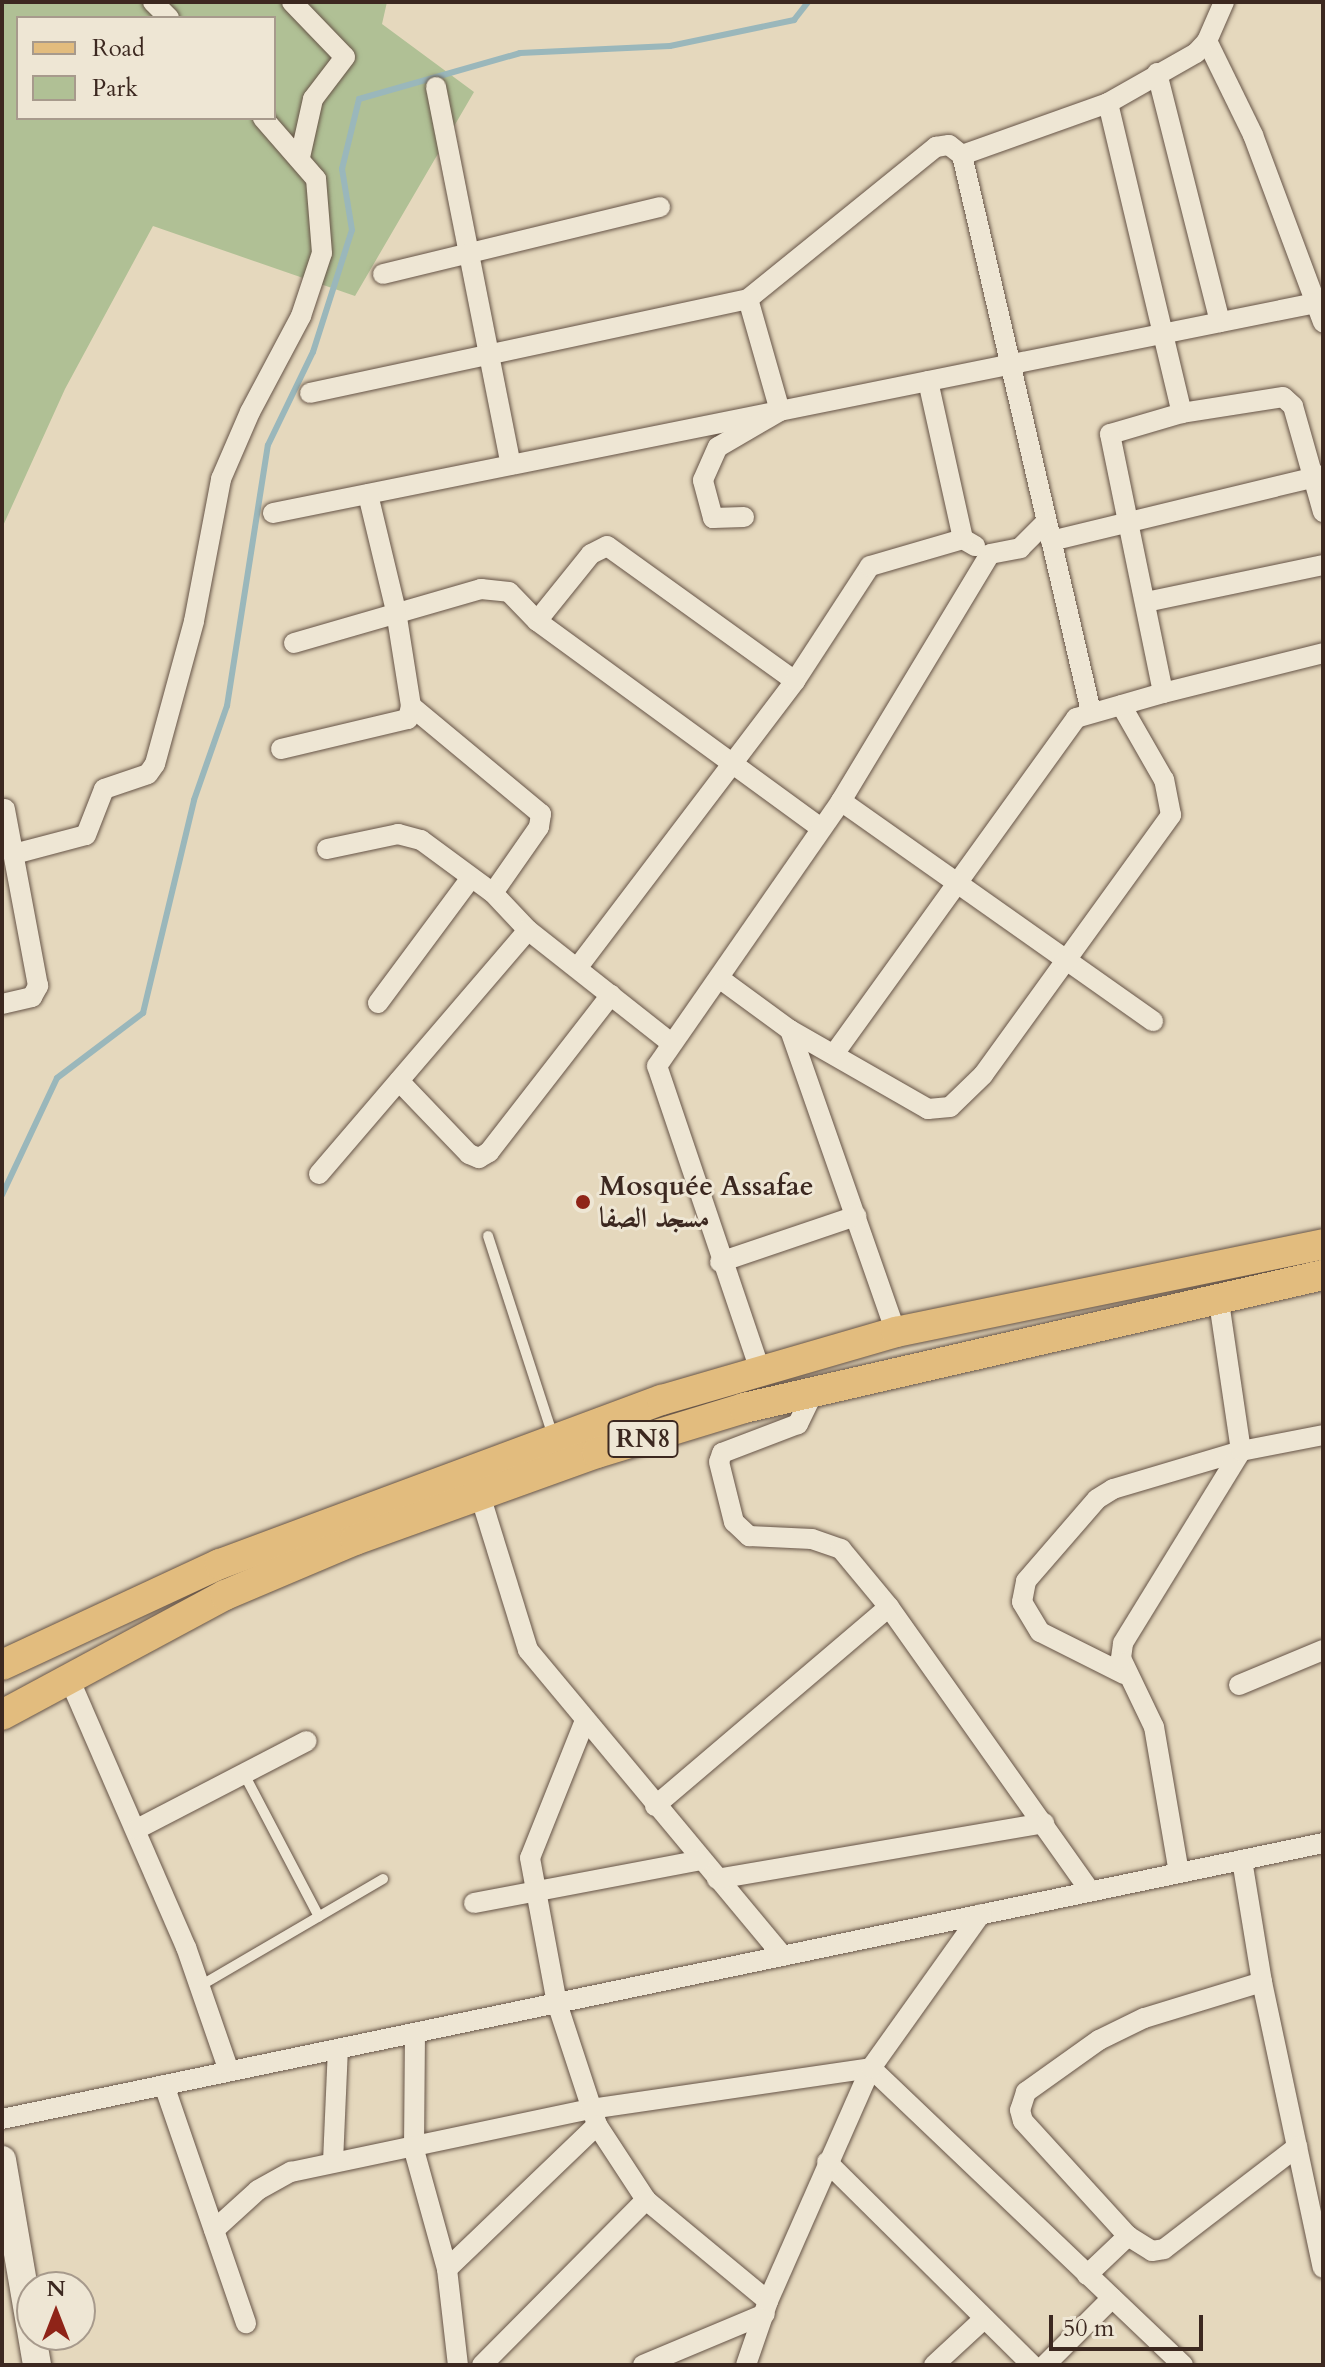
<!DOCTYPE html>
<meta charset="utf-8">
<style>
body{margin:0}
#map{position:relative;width:1325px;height:2367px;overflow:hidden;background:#e5d8bd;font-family:Cardo,Amiri,serif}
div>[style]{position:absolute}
.green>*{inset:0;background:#b0c095}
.stream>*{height:6px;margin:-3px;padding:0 3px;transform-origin:3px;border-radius:3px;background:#9ab7bb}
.roads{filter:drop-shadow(0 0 2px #665447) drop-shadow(0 0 2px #665447)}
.lane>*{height:10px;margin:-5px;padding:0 5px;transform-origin:5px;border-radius:5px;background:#eee6d4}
.street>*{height:20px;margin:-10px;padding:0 10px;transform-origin:10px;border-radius:10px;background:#eee6d4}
.secondary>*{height:28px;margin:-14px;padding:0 14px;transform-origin:14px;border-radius:14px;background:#eee6d4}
.primary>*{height:30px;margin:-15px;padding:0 15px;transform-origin:15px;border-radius:15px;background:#e2bc7e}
.dots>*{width:22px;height:22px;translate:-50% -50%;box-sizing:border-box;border:4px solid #eee6d4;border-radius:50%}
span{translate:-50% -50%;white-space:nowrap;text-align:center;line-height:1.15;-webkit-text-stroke:6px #eee6d4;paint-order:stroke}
.shield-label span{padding:2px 6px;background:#eee6d4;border:2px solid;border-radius:6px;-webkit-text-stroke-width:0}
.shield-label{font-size:26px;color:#3c2820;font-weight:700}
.poi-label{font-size:28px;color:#3c2820;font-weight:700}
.left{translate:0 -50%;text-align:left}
.frame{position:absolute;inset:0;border:4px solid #3c2820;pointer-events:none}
.legend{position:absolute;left:16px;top:16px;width:260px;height:104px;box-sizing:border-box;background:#eee6d4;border:2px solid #a79a8c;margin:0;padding:10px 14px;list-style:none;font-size:24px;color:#3c2820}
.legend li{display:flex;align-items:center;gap:16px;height:40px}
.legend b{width:40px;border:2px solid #a79a8c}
.north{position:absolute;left:16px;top:2271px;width:80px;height:80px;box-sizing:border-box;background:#eee6d4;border:2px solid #a79a8c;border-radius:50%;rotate:0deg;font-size:22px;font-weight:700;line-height:32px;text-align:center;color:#3c2820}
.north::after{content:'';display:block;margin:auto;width:28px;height:36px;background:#8f2418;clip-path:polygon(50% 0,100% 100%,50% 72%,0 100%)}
.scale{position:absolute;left:1049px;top:2315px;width:154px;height:36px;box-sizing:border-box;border:4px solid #3c2820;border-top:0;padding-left:10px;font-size:24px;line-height:28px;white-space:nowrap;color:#3c2820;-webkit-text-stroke:6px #eee6d4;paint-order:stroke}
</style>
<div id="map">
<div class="green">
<div style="clip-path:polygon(evenodd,2px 2px,387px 2px,382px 24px,474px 92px,355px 296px,153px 226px,65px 389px,2px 528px,2px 2px,18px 18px,274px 18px,274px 118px,18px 118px,18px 18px)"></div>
</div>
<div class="stream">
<div style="left:2px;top:1195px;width:129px;rotate:-64.8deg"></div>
<div style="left:57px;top:1078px;width:108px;rotate:-37.1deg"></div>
<div style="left:143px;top:1013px;width:219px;rotate:-76.5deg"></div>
<div style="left:194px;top:800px;width:100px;rotate:-70.7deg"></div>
<div style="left:227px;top:706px;width:264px;rotate:-81.1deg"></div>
<div style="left:268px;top:445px;width:103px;rotate:-64.2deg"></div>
<div style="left:313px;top:352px;width:128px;rotate:-72.3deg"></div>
<div style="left:352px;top:230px;width:62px;rotate:-99.3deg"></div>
<div style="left:342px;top:169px;width:72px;rotate:-76.3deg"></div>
<div style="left:359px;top:99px;width:167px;rotate:-15.9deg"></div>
<div style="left:520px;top:53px;width:150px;rotate:-2.7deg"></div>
<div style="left:670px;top:46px;width:127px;rotate:-11.8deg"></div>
<div style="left:794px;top:20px;width:23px;rotate:-52deg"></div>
</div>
<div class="roads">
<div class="lane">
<div style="left:488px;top:1236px;width:210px;rotate:72deg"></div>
<div style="left:244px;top:1774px;width:161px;rotate:62.3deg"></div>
<div style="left:200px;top:1986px;width:212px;rotate:-30.3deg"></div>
</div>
<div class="street">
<div style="left:153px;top:2px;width:23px;rotate:45deg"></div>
<div style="left:292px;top:2px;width:76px;rotate:46.1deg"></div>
<div style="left:345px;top:57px;width:53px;rotate:127.3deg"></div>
<div style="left:313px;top:99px;width:59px;rotate:102.6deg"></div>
<div style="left:1207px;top:41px;width:105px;rotate:63.9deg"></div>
<div style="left:1253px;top:135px;width:200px;rotate:69.5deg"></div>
<div style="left:1157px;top:73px;width:257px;rotate:75.8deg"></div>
<div style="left:436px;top:87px;width:385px;rotate:78.8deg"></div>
<div style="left:1108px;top:103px;width:319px;rotate:76.6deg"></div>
<div style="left:962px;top:155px;width:155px;rotate:-19.6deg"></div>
<div style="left:1108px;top:103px;width:101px;rotate:-29.6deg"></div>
<div style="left:1196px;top:53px;width:16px;rotate:-47deg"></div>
<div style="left:1207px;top:41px;width:43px;rotate:-66.4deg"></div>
<div style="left:383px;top:274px;width:285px;rotate:-13.6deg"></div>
<div style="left:928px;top:381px;width:162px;rotate:77.5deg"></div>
<div style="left:963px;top:539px;width:14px;rotate:30deg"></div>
<div style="left:310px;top:393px;width:448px;rotate:-12.1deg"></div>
<div style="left:748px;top:299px;width:242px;rotate:-39deg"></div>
<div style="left:936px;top:147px;width:13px;rotate:-9deg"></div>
<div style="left:949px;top:145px;width:16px;rotate:38deg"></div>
<div style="left:962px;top:155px;width:572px;rotate:76.96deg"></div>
<div style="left:1323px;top:512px;width:110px;rotate:-105.8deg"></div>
<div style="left:1293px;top:406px;width:13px;rotate:-138deg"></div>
<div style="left:1283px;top:397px;width:102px;rotate:171deg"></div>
<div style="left:1182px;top:413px;width:75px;rotate:163.7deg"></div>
<div style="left:1110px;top:434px;width:264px;rotate:78.4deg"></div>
<div style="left:1163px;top:693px;width:165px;rotate:-14deg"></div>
<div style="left:273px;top:513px;width:1063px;rotate:-11.39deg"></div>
<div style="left:744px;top:517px;width:31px;rotate:178deg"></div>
<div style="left:713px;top:518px;width:39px;rotate:-105deg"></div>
<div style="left:703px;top:480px;width:36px;rotate:-66deg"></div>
<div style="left:718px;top:447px;width:72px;rotate:-30.1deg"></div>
<div style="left:780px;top:411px;width:116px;rotate:-105.9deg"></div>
<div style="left:1051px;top:541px;width:280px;rotate:-13.6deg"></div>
<div style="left:1146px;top:602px;width:181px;rotate:-11.8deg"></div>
<div style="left:294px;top:643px;width:195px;rotate:-16.1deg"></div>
<div style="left:481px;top:589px;width:28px;rotate:6deg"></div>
<div style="left:509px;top:592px;width:40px;rotate:46deg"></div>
<div style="left:795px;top:681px;width:231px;rotate:-144.3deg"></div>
<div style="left:607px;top:546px;width:18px;rotate:153deg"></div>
<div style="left:591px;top:554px;width:86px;rotate:128.9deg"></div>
<div style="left:537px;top:621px;width:351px;rotate:36.1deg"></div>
<div style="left:411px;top:706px;width:169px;rotate:39.7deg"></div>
<div style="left:541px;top:814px;width:13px;rotate:99deg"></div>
<div style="left:539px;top:827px;width:80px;rotate:124.9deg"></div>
<div style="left:281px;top:749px;width:130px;rotate:-13.3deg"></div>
<div style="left:408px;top:719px;width:13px;rotate:-77deg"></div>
<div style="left:411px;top:706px;width:96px;rotate:-99deg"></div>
<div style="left:396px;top:611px;width:120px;rotate:-103.5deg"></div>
<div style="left:841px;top:801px;width:382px;rotate:35.2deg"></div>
<div style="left:327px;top:849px;width:73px;rotate:-11.9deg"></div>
<div style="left:398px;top:834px;width:24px;rotate:15deg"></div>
<div style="left:421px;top:840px;width:89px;rotate:36.4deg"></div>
<div style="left:493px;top:893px;width:51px;rotate:46.6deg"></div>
<div style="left:528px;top:930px;width:181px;rotate:38.3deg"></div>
<div style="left:14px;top:854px;width:74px;rotate:-14.8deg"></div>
<div style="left:86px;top:835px;width:49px;rotate:-68.6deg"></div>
<div style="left:104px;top:789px;width:46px;rotate:-18.8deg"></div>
<div style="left:148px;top:774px;width:12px;rotate:-55deg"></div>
<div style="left:155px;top:764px;width:148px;rotate:-74.7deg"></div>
<div style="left:194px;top:621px;width:145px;rotate:-79.2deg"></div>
<div style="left:221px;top:479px;width:73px;rotate:-66.6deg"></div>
<div style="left:250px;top:412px;width:109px;rotate:-62deg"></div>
<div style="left:301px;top:316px;width:66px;rotate:-71.6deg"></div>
<div style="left:322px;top:253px;width:74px;rotate:-94.6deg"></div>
<div style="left:316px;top:179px;width:81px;rotate:-131deg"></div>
<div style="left:578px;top:967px;width:359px;rotate:-52.8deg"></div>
<div style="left:795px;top:681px;width:137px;rotate:-56.9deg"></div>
<div style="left:870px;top:566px;width:97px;rotate:-16.2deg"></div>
<div style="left:719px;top:978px;width:88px;rotate:36.2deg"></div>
<div style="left:790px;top:1030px;width:159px;rotate:29.8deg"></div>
<div style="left:928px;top:1109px;width:22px;rotate:-5deg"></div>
<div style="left:950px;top:1107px;width:46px;rotate:-44.1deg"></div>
<div style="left:983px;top:1075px;width:321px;rotate:-54.1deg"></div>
<div style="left:1171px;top:815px;width:36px;rotate:-101deg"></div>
<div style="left:1164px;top:780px;width:86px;rotate:-119.8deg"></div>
<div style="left:378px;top:1003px;width:156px;rotate:-53.4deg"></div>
<div style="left:2px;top:1004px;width:31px;rotate:-13deg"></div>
<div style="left:32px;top:997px;width:13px;rotate:-61deg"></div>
<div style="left:38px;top:986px;width:180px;rotate:-100.6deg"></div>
<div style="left:790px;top:1030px;width:320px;rotate:70.7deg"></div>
<div style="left:834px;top:1054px;width:414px;rotate:-54.2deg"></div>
<div style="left:1076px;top:718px;width:91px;rotate:-16deg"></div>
<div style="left:399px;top:1081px;width:101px;rotate:46.2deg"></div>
<div style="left:469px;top:1154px;width:11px;rotate:22deg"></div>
<div style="left:479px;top:1158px;width:12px;rotate:-31deg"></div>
<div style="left:489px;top:1152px;width:199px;rotate:-52.2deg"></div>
<div style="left:319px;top:1174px;width:321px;rotate:-49.4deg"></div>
<div style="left:720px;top:1262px;width:144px;rotate:-18.7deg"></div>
<div style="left:760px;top:1370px;width:321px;rotate:-108.7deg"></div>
<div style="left:657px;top:1066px;width:323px;rotate:-55.2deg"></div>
<div style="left:841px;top:801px;width:288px;rotate:-58.9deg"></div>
<div style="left:990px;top:554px;width:31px;rotate:-11deg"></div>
<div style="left:1020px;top:548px;width:37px;rotate:-45deg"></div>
<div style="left:814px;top:1391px;width:37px;rotate:116deg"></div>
<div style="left:798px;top:1424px;width:81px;rotate:159.1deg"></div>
<div style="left:722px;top:1453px;width:9px;rotate:108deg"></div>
<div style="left:719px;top:1462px;width:62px;rotate:76deg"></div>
<div style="left:734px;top:1522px;width:21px;rotate:43deg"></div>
<div style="left:749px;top:1536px;width:63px;rotate:2.7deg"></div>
<div style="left:812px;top:1539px;width:31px;rotate:19deg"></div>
<div style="left:841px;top:1549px;width:75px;rotate:50.4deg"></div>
<div style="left:889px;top:1607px;width:348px;rotate:54.7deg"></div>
<div style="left:480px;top:1495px;width:162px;rotate:72.8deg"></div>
<div style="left:528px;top:1650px;width:398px;rotate:50.2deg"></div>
<div style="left:1124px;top:1674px;width:94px;rotate:-153.4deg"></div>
<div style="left:1040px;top:1632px;width:35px;rotate:-121deg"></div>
<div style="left:1022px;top:1602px;width:21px;rotate:-79deg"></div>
<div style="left:1026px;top:1581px;width:108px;rotate:-49.1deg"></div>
<div style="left:1097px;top:1499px;width:19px;rotate:-32deg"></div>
<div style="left:1113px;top:1489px;width:134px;rotate:-16.5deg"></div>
<div style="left:1241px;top:1451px;width:84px;rotate:-11deg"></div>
<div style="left:68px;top:1676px;width:296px;rotate:66.5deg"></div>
<div style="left:186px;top:1947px;width:131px;rotate:70.9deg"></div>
<div style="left:1239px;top:1685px;width:91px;rotate:-22.6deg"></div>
<div style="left:584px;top:1723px;width:145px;rotate:111.8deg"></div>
<div style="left:530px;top:1858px;width:147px;rotate:79.5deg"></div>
<div style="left:557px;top:2003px;width:128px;rotate:71.8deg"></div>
<div style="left:597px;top:2125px;width:90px;rotate:56.8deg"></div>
<div style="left:646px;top:2200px;width:158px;rotate:39.6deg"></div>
<div style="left:655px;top:1806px;width:307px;rotate:-40.4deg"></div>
<div style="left:137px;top:1829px;width:191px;rotate:-27.4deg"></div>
<div style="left:1242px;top:1860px;width:124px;rotate:80.7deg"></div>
<div style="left:1262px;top:1982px;width:292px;rotate:78deg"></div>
<div style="left:1179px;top:1873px;width:148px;rotate:-99.7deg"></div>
<div style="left:1154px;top:1727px;width:76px;rotate:-115.6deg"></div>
<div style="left:1121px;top:1658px;width:15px;rotate:-82deg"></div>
<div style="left:1123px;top:1643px;width:225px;rotate:-58.4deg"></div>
<div style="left:1241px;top:1451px;width:157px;rotate:-98.4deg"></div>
<div style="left:717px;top:1879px;width:332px;rotate:-9.7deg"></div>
<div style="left:474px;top:1903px;width:231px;rotate:-10.7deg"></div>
<div style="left:1262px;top:1982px;width:123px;rotate:163deg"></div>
<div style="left:1144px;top:2018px;width:50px;rotate:153.9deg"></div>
<div style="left:1099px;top:2040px;width:90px;rotate:144.5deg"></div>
<div style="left:1026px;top:2092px;width:19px;rotate:108deg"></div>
<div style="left:1020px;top:2110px;width:11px;rotate:75deg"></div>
<div style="left:1023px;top:2121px;width:156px;rotate:47.6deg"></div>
<div style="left:1128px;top:2236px;width:28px;rotate:32deg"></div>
<div style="left:1152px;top:2251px;width:12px;rotate:-9deg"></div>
<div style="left:1164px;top:2249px;width:168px;rotate:-37.5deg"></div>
<div style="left:415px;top:2033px;width:117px;rotate:90.5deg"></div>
<div style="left:414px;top:2150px;width:123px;rotate:74.5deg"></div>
<div style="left:447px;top:2269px;width:97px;rotate:83.5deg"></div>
<div style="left:164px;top:2085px;width:252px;rotate:71deg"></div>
<div style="left:2px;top:2119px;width:1350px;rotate:-11.8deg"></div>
<div style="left:333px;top:2162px;width:113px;rotate:-87.5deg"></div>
<div style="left:827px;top:2162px;width:289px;rotate:44.7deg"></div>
<div style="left:214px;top:2230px;width:59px;rotate:-42.3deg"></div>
<div style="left:258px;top:2190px;width:38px;rotate:-29deg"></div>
<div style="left:291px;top:2172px;width:307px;rotate:-11.9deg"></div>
<div style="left:591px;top:2109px;width:283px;rotate:-8.3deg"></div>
<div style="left:871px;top:2068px;width:431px;rotate:43.6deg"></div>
<div style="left:447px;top:2269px;width:208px;rotate:-43.8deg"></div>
<div style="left:1087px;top:2275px;width:57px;rotate:-43.6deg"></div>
<div style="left:482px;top:2365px;width:233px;rotate:-45.2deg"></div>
<div style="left:643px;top:2365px;width:132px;rotate:-22.7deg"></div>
<div style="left:746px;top:2365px;width:68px;rotate:-71deg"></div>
<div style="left:768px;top:2301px;width:255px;rotate:-66.2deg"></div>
<div style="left:871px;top:2068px;width:189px;rotate:-54.5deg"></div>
<div style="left:934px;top:2365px;width:69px;rotate:-42.7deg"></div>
<div style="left:1045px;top:2365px;width:95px;rotate:-45deg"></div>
</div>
<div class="secondary">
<div style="left:2px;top:2160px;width:208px;rotate:80.3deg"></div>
</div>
<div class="primary">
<div style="left:2px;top:1665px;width:240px;rotate:-24.9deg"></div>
<div style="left:220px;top:1564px;width:471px;rotate:-20.4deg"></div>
<div style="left:662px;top:1400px;width:244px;rotate:-16.2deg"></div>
<div style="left:896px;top:1332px;width:436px;rotate:-11.6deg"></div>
<div style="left:2px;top:1715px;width:253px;rotate:-28.3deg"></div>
<div style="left:225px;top:1595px;width:141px;rotate:-22.9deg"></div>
<div style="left:355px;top:1540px;width:257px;rotate:-19.8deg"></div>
<div style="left:597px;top:1453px;width:154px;rotate:-17deg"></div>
<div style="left:744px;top:1408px;width:594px;rotate:-12.94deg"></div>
</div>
</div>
<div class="dots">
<div style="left:583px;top:1202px;background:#8f2418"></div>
</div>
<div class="shield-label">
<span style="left:643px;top:1439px">RN8</span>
</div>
<div class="poi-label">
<span class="left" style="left:599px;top:1202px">Mosquée Assafae<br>مسجد الصفا</span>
</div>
<div class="frame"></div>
<ul class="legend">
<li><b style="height:10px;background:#e2bc7e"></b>Road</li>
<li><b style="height:22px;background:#b0c095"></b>Park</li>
</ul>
<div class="north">N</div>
<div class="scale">50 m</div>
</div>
